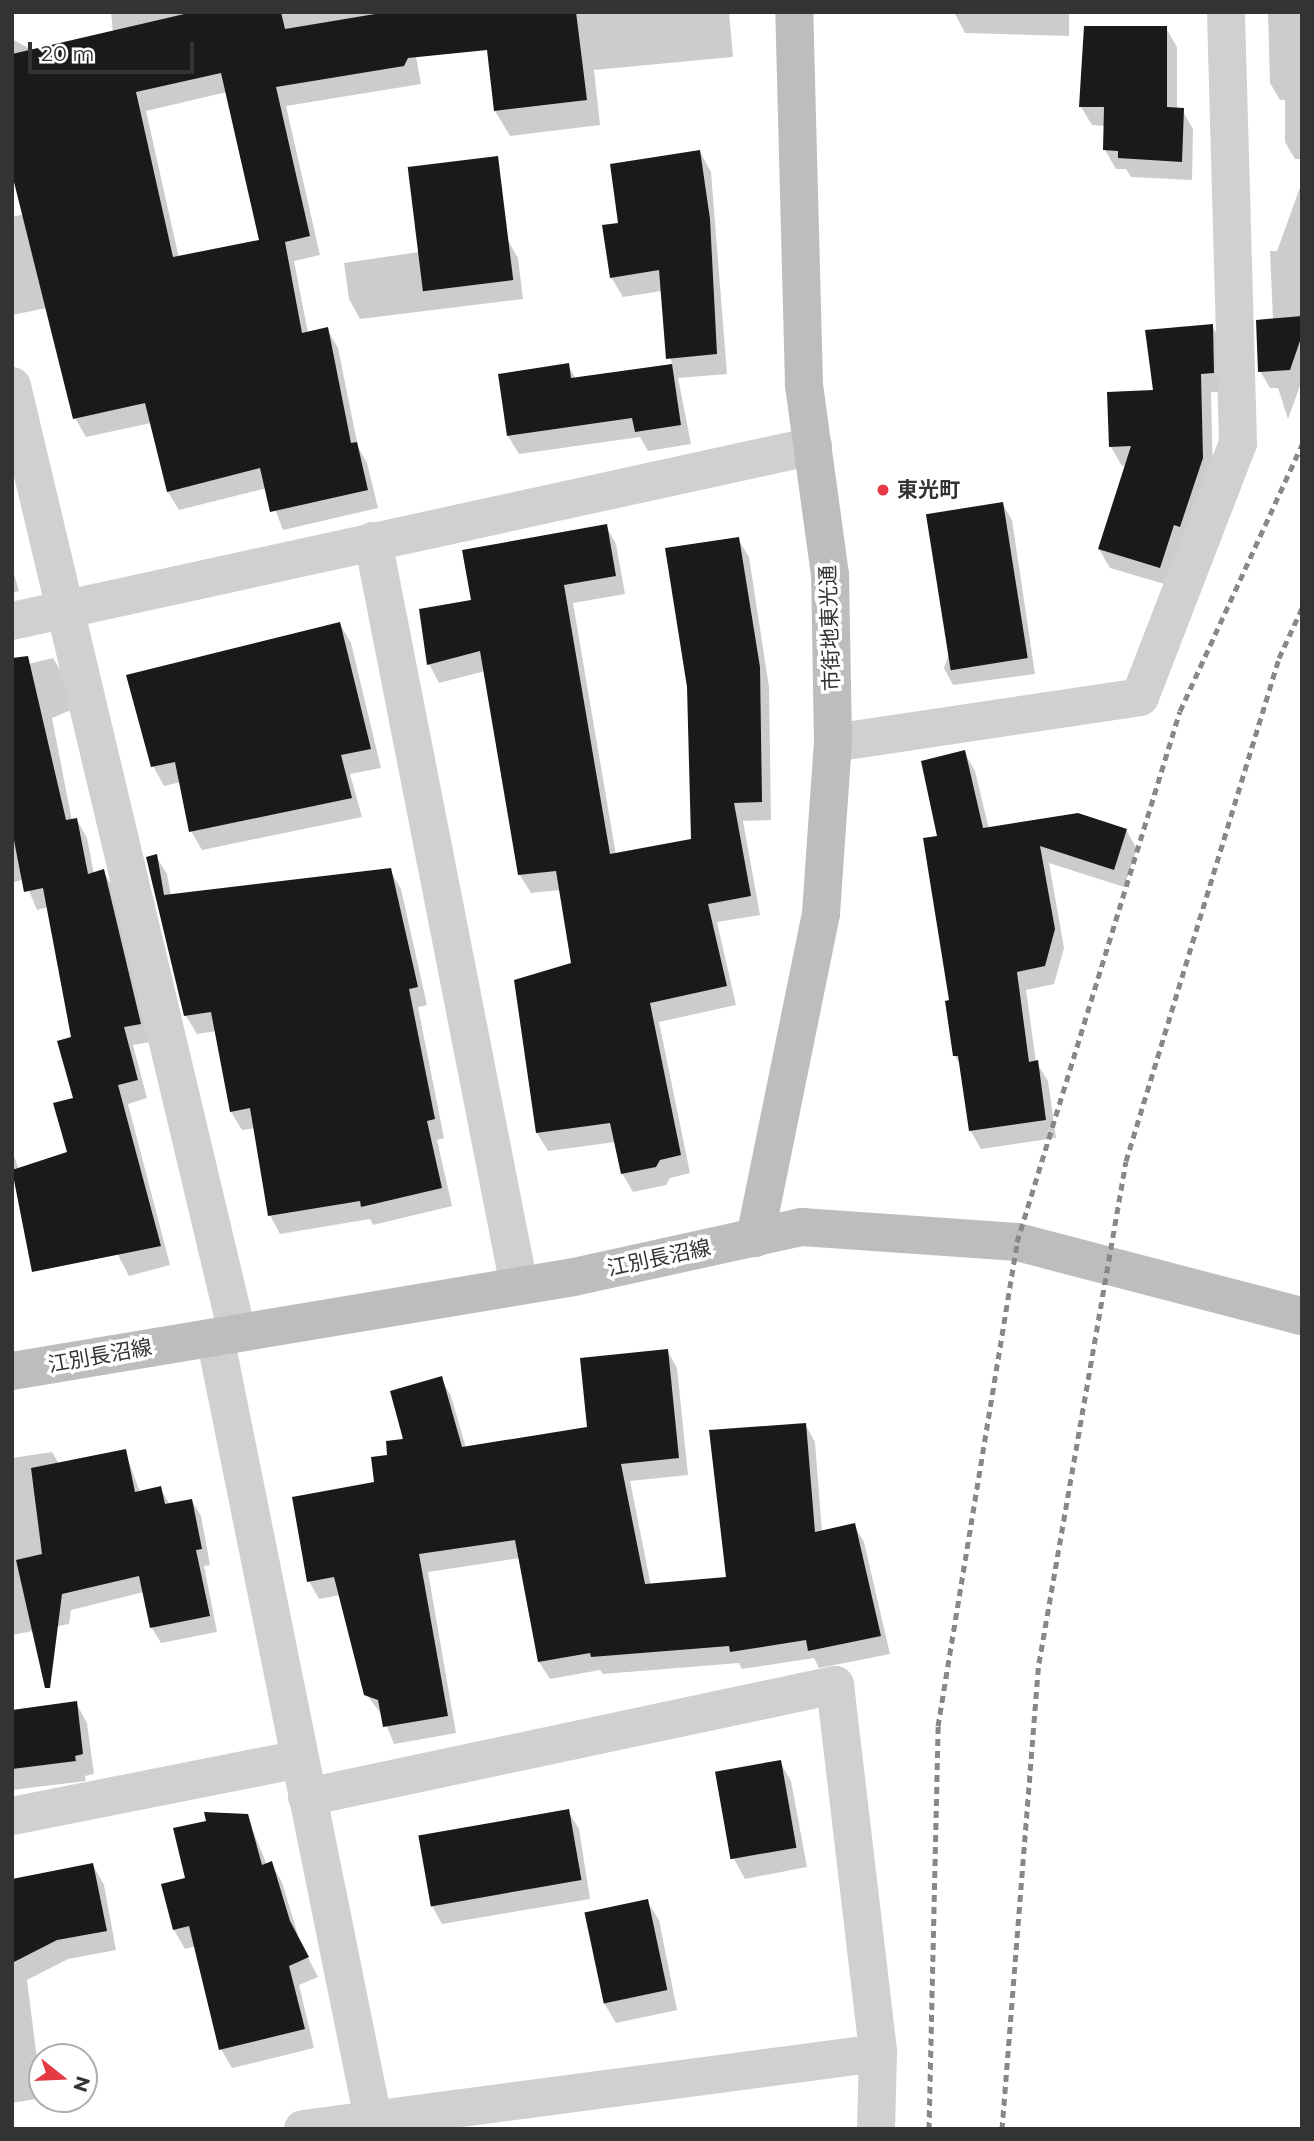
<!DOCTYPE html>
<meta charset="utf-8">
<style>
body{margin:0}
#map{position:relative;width:1314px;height:2141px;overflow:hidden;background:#fff;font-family:Montserrat,"Noto Sans JP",sans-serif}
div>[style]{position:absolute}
.shadow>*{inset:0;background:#0003}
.building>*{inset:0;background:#1a1a1a;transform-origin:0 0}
.street>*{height:38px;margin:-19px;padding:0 19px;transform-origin:19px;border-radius:19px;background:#d0d0d0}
.secondary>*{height:38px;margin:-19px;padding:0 19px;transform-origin:19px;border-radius:19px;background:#bdbdbd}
.rail>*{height:5px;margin-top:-2.5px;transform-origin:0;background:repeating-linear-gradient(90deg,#888 0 7px,transparent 0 12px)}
.dots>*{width:19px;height:19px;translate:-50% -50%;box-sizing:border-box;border:4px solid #fff;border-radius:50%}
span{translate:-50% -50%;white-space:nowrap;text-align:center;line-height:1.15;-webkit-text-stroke:7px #fff;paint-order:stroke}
.poi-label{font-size:21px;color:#333;font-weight:700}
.left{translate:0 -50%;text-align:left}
.street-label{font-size:21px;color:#333}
.frame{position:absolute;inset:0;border:14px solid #333;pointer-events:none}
.north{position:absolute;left:28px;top:2043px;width:70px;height:70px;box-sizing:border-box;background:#fff;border:2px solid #adadad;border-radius:50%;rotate:108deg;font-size:19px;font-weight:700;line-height:28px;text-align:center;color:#333}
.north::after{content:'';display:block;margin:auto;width:24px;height:32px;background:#e63946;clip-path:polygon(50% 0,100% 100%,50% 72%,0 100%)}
.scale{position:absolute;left:28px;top:42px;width:166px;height:32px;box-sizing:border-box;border:4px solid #333;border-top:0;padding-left:9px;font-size:21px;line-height:24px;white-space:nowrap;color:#333;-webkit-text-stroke:5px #fff;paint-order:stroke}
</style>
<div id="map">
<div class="shadow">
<div style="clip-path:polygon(evenodd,111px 12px,408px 12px,421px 84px,286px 106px,320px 255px,294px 261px,308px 333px,327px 329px,338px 348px,358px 447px,367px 463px,378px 508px,283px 530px,267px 488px,179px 510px,168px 492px,151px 423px,86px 437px,75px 418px,47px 308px,12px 315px,12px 217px,25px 214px,12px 162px,12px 39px,34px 51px,113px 33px,111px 12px,227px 92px,261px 241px,179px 258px,146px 111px,227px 92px)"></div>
<div style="clip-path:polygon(484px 12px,729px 12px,733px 57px,594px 70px,600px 125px,510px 136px,495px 111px)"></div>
<div style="clip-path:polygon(954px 12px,1069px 12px,1069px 36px,965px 33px)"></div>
<div style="clip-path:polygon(1268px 12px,1302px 12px,1302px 159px,1295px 159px,1285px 142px,1285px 100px,1280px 100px,1270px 83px)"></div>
<div style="clip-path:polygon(1166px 28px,1177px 47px,1177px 110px,1182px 110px,1193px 129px,1192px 180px,1131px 177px,1126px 169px,1116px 169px,1105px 150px,1105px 126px,1092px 125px,1081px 107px)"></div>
<div style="clip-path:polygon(700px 152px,711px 172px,727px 374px,678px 378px,691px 444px,648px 451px,640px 437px,519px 454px,508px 436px,568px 365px,576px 379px,672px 366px,662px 291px,623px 297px,611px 277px)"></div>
<div style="clip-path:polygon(1302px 182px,1302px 380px,1288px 419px,1278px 388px,1270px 388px,1260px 371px,1273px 320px,1270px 251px,1277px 251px)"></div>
<div style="clip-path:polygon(507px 239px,518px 258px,523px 299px,360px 319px,349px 299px,344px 263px)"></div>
<div style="clip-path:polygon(1212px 326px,1223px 345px,1224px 392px,1211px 392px,1213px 478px,1171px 586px,1110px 568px,1099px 549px,1127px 465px,1122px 466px,1111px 447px)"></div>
<div style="clip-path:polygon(1002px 503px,1012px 520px,1035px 674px,953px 685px,944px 668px)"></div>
<div style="clip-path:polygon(606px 526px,616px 544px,625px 594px,573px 603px,616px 855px,693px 841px,738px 539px,749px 557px,769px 687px,771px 820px,743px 821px,760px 915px,717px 922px,736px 1005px,659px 1022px,690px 1173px,670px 1178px,666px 1185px,633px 1192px,622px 1173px,615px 1142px,548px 1151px,537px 1133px,573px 965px,561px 890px,531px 893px,520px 875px,485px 671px,439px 683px,429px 664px,473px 602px)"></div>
<div style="clip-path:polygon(12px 567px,19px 591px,12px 593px)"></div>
<div style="clip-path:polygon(340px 624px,351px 643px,381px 768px,350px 774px,362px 817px,202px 850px,191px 831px,181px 782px,164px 786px,153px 766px)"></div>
<div style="clip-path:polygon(53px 658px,64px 677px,71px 710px,52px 718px,72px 821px,77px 820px,87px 838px,94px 874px,103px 871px,114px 889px,150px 1042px,133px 1045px,147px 1098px,128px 1104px,170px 1265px,129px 1276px,119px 1257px,60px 1043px,73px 1039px,48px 907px,37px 910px,24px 879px,12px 883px,12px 668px)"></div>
<div style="clip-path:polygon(964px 752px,975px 771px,989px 829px,1126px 830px,1137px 849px,1124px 887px,1049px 863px,1064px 948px,1054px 984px,1026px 990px,1036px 1062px,1048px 1081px,1056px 1138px,981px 1149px,970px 1130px,961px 1066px,955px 1056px,939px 837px)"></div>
<div style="clip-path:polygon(156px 856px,167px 874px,171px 896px,390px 870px,401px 889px,427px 1005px,418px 1007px,444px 1138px,437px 1140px,452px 1206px,373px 1225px,370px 1219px,280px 1234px,270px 1215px,255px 1128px,242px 1130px,231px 1112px,216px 1031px,197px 1034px,186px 1016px,148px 858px)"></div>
<div style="clip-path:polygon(12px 1151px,20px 1172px,12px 1175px)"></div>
<div style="clip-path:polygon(667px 1350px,677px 1368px,688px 1475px,630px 1481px,651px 1586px,728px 1579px,805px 1424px,815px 1442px,822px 1532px,854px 1525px,864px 1542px,890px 1654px,819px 1668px,814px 1658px,742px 1669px,739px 1663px,603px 1674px,600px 1670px,550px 1679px,539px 1662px,520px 1558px,428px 1572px,456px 1733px,394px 1744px,382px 1715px,366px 1694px,340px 1595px,319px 1599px,309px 1581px,441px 1378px,451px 1396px,466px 1448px,589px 1428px)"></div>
<div style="clip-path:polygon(125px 1451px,140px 1492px,160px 1488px,169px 1503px,192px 1501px,201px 1516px,210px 1565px,204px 1566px,217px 1632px,161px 1643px,152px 1628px,144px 1592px,71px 1610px,69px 1624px,12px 1635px,12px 1458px,52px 1452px,59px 1464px)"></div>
<div style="clip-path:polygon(76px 1703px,87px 1723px,94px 1774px,85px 1776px,86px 1781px,12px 1790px,12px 1732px)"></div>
<div style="clip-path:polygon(780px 1762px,791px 1781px,807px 1867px,745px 1879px,734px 1859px)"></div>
<div style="clip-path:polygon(568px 1811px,579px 1829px,590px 1899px,442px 1924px,432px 1906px,420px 1836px)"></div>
<div style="clip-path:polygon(247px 1816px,267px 1865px,271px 1863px,282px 1882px,300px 1942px,318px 1977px,299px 1985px,314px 2048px,232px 2068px,221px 2049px,196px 1946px,185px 1949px,174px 1930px,187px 1880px)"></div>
<div style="clip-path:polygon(93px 1865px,104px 1885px,116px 1950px,68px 1959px,27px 1980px,42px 2098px,12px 2103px,12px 1881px)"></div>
<div style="clip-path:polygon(647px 1901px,659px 1920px,677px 2010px,616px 2023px,604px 2003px)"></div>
</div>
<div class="building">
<div style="clip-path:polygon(evenodd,193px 12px,281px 12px,285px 29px,387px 12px,576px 12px,587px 100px,494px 111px,487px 50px,408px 58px,404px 66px,276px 87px,310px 236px,285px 242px,302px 333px,328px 327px,351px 443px,357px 442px,368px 490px,270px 512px,260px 468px,167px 492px,145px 403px,73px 419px,12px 174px,12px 54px,193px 12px,221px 73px,259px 240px,173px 257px,136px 92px,221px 73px)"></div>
<div style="clip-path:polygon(1084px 26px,1167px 26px,1167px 107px,1184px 108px,1182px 162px,1118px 158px,1118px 151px,1103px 150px,1104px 107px,1079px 107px)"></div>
<div style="clip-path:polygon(700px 150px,710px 219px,717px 354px,666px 359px,659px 270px,610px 278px,602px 225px,618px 223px,610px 164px)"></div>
<div style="left:498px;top:156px;width:125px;height:91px;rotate:83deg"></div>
<div style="clip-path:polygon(1302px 316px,1302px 335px,1290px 370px,1258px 372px,1256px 320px)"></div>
<div style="clip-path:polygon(1213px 324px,1214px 373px,1201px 374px,1203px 458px,1180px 527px,1174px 525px,1160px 568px,1098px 549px,1131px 446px,1109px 447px,1107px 392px,1153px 390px,1145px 330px)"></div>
<div style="clip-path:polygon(569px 363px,571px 378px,672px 364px,681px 425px,635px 432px,632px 418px,507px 436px,498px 374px)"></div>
<div style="left:1003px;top:502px;width:158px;height:78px;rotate:81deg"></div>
<div style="clip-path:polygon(607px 524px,616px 576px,564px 585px,610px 854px,691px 839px,687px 687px,665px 548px,739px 537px,760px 667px,762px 802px,734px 803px,751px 896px,708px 904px,727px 986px,650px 1003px,681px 1155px,660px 1160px,656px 1167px,621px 1174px,610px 1123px,536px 1133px,514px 980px,571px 963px,556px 871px,518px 875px,480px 651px,427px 665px,419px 609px,471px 600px,462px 550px)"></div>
<div style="clip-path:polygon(340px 622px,371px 749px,341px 755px,352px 798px,189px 832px,175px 762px,151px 767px,126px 675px)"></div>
<div style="clip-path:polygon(28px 656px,66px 820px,77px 818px,88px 874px,104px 869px,141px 1024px,124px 1027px,138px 1080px,118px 1085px,161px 1246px,32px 1272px,12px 1170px,67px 1152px,53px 1103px,73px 1098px,57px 1041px,71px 1037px,43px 888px,24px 892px,12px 830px,12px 658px)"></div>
<div style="clip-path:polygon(965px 750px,983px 828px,1078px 813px,1127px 829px,1114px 870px,1040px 846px,1055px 929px,1045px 966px,1017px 972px,1029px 1062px,1038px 1060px,1046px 1120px,969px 1131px,958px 1056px,953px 1056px,945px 1001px,949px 1000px,923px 838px,937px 836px,921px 761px)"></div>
<div style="clip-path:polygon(157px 854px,164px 895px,391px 868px,418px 987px,409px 989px,435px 1119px,427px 1121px,442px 1188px,361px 1207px,360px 1201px,268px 1216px,250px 1108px,230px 1112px,211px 1012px,184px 1016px,146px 857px)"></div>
<div style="clip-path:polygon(668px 1349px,679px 1458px,621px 1464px,645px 1584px,726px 1577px,709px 1430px,806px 1423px,815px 1532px,855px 1523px,881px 1636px,808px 1651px,806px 1640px,730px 1652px,729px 1646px,591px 1657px,590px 1653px,538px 1662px,515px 1540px,419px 1554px,448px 1716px,383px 1727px,378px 1700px,364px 1695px,334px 1577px,307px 1582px,292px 1497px,374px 1482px,371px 1457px,387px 1455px,386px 1441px,403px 1439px,390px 1391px,442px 1376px,462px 1447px,587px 1427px,580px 1358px)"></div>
<div style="clip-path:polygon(126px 1449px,135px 1492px,161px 1486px,165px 1504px,192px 1499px,202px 1549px,196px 1550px,210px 1616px,150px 1628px,139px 1576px,62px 1594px,50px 1688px,45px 1688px,16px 1560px,42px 1554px,31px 1468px)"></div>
<div style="clip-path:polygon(77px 1701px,83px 1754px,75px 1756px,76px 1761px,12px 1769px,12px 1710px)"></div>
<div style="left:781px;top:1760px;width:89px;height:67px;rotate:80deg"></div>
<div style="left:569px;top:1809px;width:72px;height:153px;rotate:80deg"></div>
<div style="clip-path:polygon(204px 1812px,248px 1814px,262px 1865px,272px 1861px,290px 1921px,309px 1957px,289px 1966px,305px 2029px,219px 2050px,189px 1926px,173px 1930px,161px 1884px,185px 1878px,173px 1828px,206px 1821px)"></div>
<div style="clip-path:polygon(93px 1863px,107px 1931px,57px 1940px,12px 1963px,12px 1879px)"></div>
<div style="left:648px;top:1899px;width:93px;height:65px;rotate:78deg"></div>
</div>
<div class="street">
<div style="left:12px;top:386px;width:973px;rotate:76.63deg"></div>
<div style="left:373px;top:541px;width:759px;rotate:78.91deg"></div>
<div style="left:12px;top:621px;width:820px;rotate:-12.32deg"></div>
<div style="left:833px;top:743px;width:310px;rotate:-8.5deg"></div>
<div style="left:1140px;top:697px;width:272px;rotate:-68.9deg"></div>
<div style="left:1238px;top:443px;width:431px;rotate:-91.6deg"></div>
<div style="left:215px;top:1337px;width:808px;rotate:78.58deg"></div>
<div style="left:307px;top:1797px;width:540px;rotate:-11.98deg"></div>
<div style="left:835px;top:1685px;width:371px;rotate:83.3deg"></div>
<div style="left:878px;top:2053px;width:76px;rotate:91.5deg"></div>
<div style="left:12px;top:1816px;width:293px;rotate:-11.2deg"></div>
<div style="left:303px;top:2129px;width:580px;rotate:-7.53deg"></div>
</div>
<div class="secondary">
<div style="left:755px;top:1238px;width:332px;rotate:-78.5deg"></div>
<div style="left:821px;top:913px;width:170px;rotate:-86deg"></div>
<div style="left:833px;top:743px;width:168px;rotate:-91deg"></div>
<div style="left:830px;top:575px;width:193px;rotate:-97.8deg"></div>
<div style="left:804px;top:384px;width:372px;rotate:-91.5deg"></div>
<div style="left:12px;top:1371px;width:570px;rotate:-9.5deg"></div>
<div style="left:574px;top:1277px;width:233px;rotate:-12.4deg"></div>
<div style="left:802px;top:1227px;width:216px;rotate:4deg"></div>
<div style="left:1017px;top:1242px;width:294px;rotate:14.6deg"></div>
</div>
<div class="rail">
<div style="left:929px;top:2129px;width:403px;rotate:-88.7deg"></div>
<div style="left:938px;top:1726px;width:490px;rotate:-80.7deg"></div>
<div style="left:1017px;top:1242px;width:555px;rotate:-72.94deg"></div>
<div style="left:1180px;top:711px;width:293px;rotate:-65.4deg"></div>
<div style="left:1002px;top:2129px;width:467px;rotate:-85.5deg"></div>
<div style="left:1039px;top:1663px;width:509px;rotate:-80.17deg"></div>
<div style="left:1126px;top:1161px;width:526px;rotate:-73.08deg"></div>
<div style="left:1279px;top:658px;width:55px;rotate:-65.3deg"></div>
</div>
<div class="dots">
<div style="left:883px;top:490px;background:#e63946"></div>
</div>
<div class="poi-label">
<span class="left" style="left:897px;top:490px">東光町</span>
</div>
<div class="street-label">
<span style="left:830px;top:628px;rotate:-92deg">市街地東光通</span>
<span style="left:659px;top:1258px;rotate:-12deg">江別長沼線</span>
<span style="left:100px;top:1356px;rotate:-10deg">江別長沼線</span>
</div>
<div class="frame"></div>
<div class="north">N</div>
<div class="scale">20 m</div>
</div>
